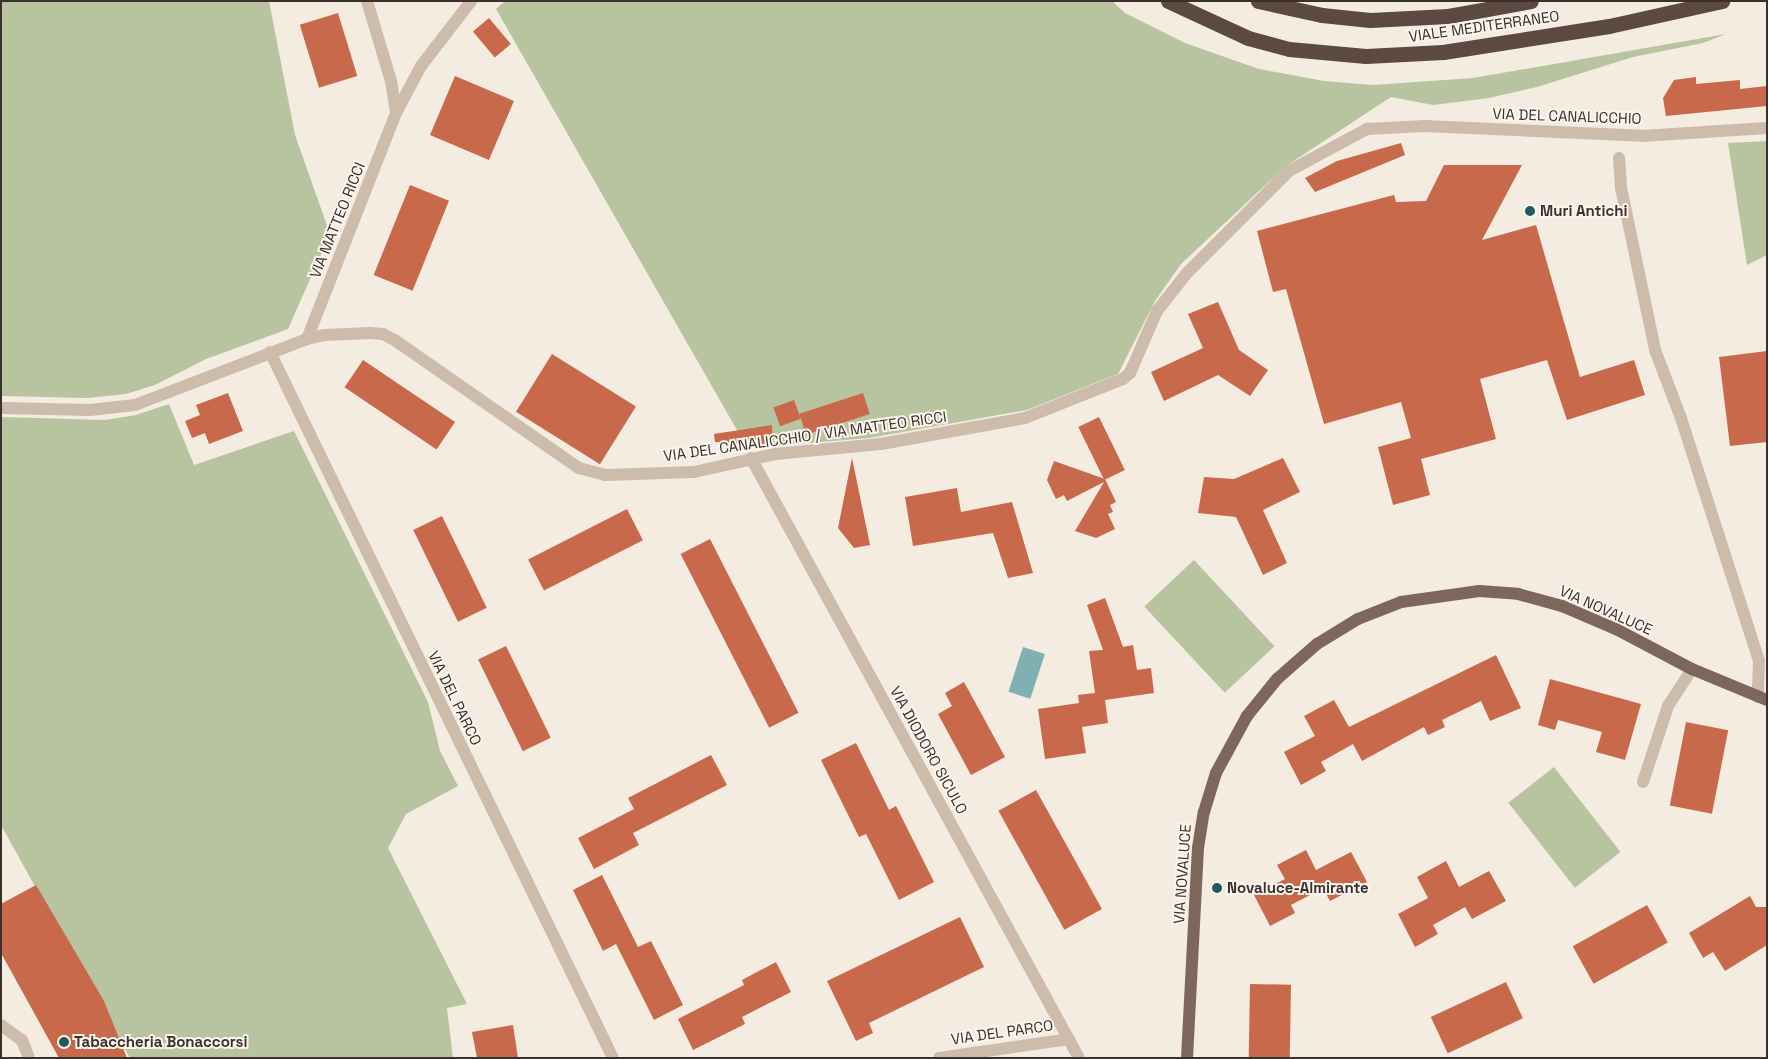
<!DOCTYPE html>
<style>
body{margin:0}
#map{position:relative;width:1768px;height:1059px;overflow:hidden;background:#f4ebe1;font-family:"Space Grotesk",sans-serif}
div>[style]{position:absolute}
.green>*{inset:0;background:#b8c4a0;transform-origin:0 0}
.water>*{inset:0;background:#7fb0b2;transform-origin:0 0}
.building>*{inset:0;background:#c8694b;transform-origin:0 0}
.minor>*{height:12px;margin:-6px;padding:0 6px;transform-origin:6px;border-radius:6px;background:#cdbbac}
.major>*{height:12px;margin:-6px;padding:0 6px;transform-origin:6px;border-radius:6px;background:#7d675c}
.highway>*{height:15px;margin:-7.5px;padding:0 7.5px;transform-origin:7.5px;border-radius:7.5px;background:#5c4a42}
.dots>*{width:14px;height:14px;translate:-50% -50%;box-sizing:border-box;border:2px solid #fbf5ee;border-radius:50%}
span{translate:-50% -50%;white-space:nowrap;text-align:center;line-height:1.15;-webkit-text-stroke:4px #fbf5ee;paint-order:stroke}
.street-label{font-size:15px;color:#3b302b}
.poi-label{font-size:15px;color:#3b302b;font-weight:700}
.left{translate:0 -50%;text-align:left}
.frame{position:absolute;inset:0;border:2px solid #3b302b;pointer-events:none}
</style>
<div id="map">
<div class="green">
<div style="clip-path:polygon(1px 1px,269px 1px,295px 135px,330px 234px,288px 329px,206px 359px,155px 385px,126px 394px,87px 398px,1px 396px)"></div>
<div style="clip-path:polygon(505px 1px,1112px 1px,1125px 13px,1185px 43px,1259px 69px,1324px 81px,1373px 85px,1473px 78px,1726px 34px,1703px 43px,1633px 57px,1537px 87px,1489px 98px,1433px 105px,1391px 97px,1286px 166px,1181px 264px,1155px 301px,1118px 374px,1027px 410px,869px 438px,773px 446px,745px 444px,496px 9px)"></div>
<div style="clip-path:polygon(1767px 141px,1767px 255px,1747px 265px,1728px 143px)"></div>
<div style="clip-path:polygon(169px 404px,194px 465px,294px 431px,428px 702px,440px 751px,458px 786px,406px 814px,388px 848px,467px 1004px,447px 1008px,453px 1058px,130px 1058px,1px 825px,1px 417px,105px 420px,136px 415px)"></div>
<div style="left:1194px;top:560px;width:118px;height:68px;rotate:47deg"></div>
<div style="left:1554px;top:767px;width:108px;height:58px;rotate:52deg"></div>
</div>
<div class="water">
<div style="left:1023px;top:647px;width:23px;height:47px;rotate:18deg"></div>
</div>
<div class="building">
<div style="left:338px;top:13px;width:66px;height:40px;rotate:73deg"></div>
<div style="left:489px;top:18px;width:34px;height:21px;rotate:50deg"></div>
<div style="left:455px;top:76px;width:64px;height:64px;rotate:23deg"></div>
<div style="clip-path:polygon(1696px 77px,1696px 84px,1740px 80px,1740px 89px,1767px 86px,1767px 106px,1666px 116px,1663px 98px,1674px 80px)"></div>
<div style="clip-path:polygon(1401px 143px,1405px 155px,1315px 192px,1305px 178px,1337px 161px)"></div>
<div style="clip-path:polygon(1444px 165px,1522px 165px,1482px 240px,1536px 225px,1580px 377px,1634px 360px,1645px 395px,1567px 420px,1547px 360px,1480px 379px,1496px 439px,1421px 459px,1430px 495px,1393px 505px,1378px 447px,1411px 438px,1401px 402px,1324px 424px,1286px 289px,1273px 292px,1257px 231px,1394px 195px,1396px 202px,1426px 201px)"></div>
<div style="left:410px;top:185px;width:42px;height:97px;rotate:22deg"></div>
<div style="clip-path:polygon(1218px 302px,1239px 350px,1268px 370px,1250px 396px,1218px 375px,1164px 401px,1151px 372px,1203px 348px,1188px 314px)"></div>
<div style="clip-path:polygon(1767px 351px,1767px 442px,1730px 446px,1719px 357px)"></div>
<div style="left:552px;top:354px;width:99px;height:68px;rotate:32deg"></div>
<div style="left:363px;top:360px;width:111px;height:33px;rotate:34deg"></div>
<div style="clip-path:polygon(228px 393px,243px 431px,209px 444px,205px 433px,192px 438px,185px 421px,200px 415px,196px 405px)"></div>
<div style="left:863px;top:393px;width:22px;height:67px;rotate:72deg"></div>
<div style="left:794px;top:400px;width:20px;height:22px;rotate:70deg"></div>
<div style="left:1099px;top:417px;width:59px;height:23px;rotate:64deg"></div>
<div style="clip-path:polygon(772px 425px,773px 446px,715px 442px,714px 434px)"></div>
<div style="clip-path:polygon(852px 458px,870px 545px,854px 548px,838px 528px)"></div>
<div style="clip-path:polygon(1283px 458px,1300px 492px,1263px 510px,1287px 563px,1263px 575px,1236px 517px,1198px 513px,1204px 477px,1234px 479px)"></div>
<div style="clip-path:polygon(1054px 461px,1105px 479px,1116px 502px,1110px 505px,1113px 512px,1108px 514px,1115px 529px,1096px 538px,1075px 531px,1104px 482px,1067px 501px,1064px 495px,1056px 499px,1047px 480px)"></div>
<div style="clip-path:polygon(957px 488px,961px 512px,1012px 502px,1033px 573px,1008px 578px,993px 533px,913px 546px,905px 497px)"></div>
<div style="left:627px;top:509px;width:35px;height:111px;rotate:63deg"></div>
<div style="left:442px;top:516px;width:102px;height:32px;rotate:64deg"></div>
<div style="left:710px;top:539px;width:195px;height:33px;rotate:63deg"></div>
<div style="clip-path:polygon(1105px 598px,1123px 647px,1133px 645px,1137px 670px,1151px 668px,1154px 693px,1105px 700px,1108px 723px,1082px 727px,1086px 753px,1045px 759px,1038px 709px,1079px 703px,1078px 695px,1095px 693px,1089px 651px,1103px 650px,1087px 605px)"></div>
<div style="left:506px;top:646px;width:102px;height:31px;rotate:64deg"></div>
<div style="clip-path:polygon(1496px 655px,1521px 708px,1490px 721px,1481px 701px,1442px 720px,1445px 727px,1428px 735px,1424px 727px,1362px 761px,1353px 744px,1321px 762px,1326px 771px,1301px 785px,1284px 752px,1315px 736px,1304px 716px,1334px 700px,1349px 727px)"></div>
<div style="clip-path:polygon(1550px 679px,1641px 704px,1625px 760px,1596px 752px,1602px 732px,1558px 720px,1555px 730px,1538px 725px)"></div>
<div style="clip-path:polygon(964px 682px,1005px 757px,971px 775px,938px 714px,952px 706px,945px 693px)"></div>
<div style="left:1686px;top:722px;width:43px;height:85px;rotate:11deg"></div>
<div style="clip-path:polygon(856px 743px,889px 810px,896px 806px,934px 882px,899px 900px,866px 834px,859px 837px,821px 760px)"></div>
<div style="clip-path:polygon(711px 755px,727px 785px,633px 833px,639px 845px,594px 869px,578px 838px,634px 809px,628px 798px)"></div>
<div style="left:1036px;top:790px;width:136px;height:43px;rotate:61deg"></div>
<div style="clip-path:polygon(1306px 850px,1316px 870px,1351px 852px,1367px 882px,1330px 901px,1323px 888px,1291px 905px,1295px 913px,1270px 926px,1254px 895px,1285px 879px,1277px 865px)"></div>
<div style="clip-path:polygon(1446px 861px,1459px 887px,1489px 871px,1506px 901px,1472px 919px,1465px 907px,1433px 925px,1438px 934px,1415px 947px,1398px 914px,1428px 898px,1417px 877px)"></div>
<div style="clip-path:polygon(602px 875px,638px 947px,651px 941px,683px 1005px,654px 1020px,616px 944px,603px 951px,573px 890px)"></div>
<div style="clip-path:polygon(36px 885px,104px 1001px,127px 1058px,59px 1058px,1px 953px,1px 904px)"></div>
<div style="clip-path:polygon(1750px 896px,1756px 907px,1767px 907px,1767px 945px,1725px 971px,1713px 952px,1703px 958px,1689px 933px)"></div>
<div style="left:1647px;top:905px;width:43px;height:85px;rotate:61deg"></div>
<div style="clip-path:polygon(960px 917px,984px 967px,869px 1023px,873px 1033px,856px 1041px,827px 981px)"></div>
<div style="clip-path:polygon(776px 962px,791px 992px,742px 1017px,745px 1024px,693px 1050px,678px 1019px,744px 985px,742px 980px)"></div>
<div style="left:1506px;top:982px;width:40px;height:83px;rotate:65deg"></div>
<div style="left:1250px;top:984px;width:41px;height:74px;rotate:1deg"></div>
<div style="clip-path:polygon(513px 1025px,518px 1058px,477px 1058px,472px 1032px)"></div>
</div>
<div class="minor">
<div style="left:367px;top:1px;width:84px;rotate:73.3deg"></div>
<div style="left:391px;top:81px;width:32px;rotate:81deg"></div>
<div style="left:1619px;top:158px;width:30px;rotate:86deg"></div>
<div style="left:1621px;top:188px;width:166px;rotate:78.1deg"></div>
<div style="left:1655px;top:350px;width:73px;rotate:69.1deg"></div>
<div style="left:1681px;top:418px;width:255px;rotate:72.2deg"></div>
<div style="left:1759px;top:661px;width:36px;rotate:92deg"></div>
<div style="left:307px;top:339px;width:243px;rotate:-68.5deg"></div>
<div style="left:396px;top:113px;width:53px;rotate:-62deg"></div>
<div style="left:421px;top:66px;width:82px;rotate:-52.4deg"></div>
<div style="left:270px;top:352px;width:785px;rotate:64.09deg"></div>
<div style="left:1px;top:408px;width:89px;rotate:1.3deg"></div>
<div style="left:90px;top:410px;width:45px;rotate:-6.3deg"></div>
<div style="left:135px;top:405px;width:184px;rotate:-21deg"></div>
<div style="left:307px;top:339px;width:18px;rotate:-13deg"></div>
<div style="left:325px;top:335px;width:45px;rotate:-2.5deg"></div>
<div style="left:370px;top:333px;width:13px;rotate:4deg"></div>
<div style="left:383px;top:334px;width:15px;rotate:28deg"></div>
<div style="left:396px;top:341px;width:223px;rotate:34.8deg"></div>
<div style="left:579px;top:468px;width:27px;rotate:15deg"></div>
<div style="left:605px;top:475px;width:89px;rotate:-1.9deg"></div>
<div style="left:694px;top:472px;width:83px;rotate:-12.5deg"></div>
<div style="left:775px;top:454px;width:106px;rotate:-5.4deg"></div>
<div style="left:881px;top:444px;width:146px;rotate:-10.2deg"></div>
<div style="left:1025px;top:418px;width:105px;rotate:-21.7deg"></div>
<div style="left:1123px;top:379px;width:9px;rotate:-41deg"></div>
<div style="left:1130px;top:373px;width:68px;rotate:-66.5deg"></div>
<div style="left:1157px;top:311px;width:48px;rotate:-51.7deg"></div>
<div style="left:1187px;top:273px;width:144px;rotate:-45deg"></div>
<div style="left:1289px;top:171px;width:89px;rotate:-28.3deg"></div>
<div style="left:1367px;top:129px;width:58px;rotate:-3deg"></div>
<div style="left:1425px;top:126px;width:217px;rotate:2.6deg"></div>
<div style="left:1642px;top:136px;width:125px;rotate:-3.7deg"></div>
<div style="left:751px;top:458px;width:684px;rotate:61.34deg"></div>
<div style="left:1643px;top:782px;width:80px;rotate:-71.8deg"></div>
<div style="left:1668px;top:706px;width:44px;rotate:-57deg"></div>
<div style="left:1px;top:1025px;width:26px;rotate:36deg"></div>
<div style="left:22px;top:1040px;width:19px;rotate:69deg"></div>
<div style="left:939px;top:1058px;width:131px;rotate:-8.3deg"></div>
</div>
<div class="major">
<div style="left:1187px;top:1058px;width:210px;rotate:-87deg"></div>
<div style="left:1198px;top:848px;width:36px;rotate:-81deg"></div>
<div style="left:1204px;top:812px;width:41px;rotate:-72.9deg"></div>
<div style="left:1216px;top:773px;width:65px;rotate:-61.5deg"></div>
<div style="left:1247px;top:716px;width:48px;rotate:-51deg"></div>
<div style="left:1277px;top:679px;width:53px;rotate:-41.2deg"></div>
<div style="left:1317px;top:644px;width:48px;rotate:-31.4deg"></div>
<div style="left:1358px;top:619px;width:46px;rotate:-21.6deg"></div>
<div style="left:1401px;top:602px;width:79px;rotate:-8deg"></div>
<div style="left:1479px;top:591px;width:39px;rotate:4deg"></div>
<div style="left:1518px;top:594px;width:46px;rotate:15.3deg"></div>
<div style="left:1562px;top:606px;width:59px;rotate:23.1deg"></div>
<div style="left:1616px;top:629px;width:86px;rotate:27.8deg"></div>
<div style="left:1692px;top:669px;width:81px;rotate:22.5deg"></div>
</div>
<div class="highway">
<div style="left:1168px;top:1px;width:88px;rotate:24.8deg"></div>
<div style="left:1248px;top:38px;width:42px;rotate:15deg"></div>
<div style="left:1289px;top:49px;width:77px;rotate:5.2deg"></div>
<div style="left:1366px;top:56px;width:77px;rotate:-3deg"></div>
<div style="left:1443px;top:52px;width:168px;rotate:-8.9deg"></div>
<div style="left:1609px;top:26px;width:116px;rotate:-12.5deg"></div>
<div style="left:1258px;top:1px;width:66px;rotate:12.3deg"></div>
<div style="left:1322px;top:15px;width:48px;rotate:5.9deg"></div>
<div style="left:1370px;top:20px;width:78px;rotate:-2.9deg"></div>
<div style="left:1448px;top:16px;width:84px;rotate:-10.2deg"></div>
</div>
<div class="dots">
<div style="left:1530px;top:211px;background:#1f5a5e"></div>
<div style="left:1217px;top:888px;background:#1f5a5e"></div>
<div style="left:64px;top:1042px;background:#1f5a5e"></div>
</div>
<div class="street-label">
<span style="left:1484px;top:26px;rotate:-8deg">VIALE MEDITERRANEO</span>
<span style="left:1567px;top:116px;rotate:2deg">VIA DEL CANALICCHIO</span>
<span style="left:337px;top:220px;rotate:-68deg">VIA MATTEO RICCI</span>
<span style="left:805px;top:436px;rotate:-8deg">VIA DEL CANALICCHIO / VIA MATTEO RICCI</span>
<span style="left:1606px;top:610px;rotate:24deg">VIA NOVALUCE</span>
<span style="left:455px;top:698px;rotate:64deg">VIA DEL PARCO</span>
<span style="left:929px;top:750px;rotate:61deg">VIA DIODORO SICULO</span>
<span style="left:1182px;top:874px;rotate:-86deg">VIA NOVALUCE</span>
<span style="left:1002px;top:1032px;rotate:-8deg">VIA DEL PARCO</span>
</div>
<div class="poi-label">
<span class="left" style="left:1540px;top:211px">Muri Antichi</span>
<span class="left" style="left:1227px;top:888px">Novaluce-Almirante</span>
<span class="left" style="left:74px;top:1042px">Tabaccheria Bonaccorsi</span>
</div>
<div class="frame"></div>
</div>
